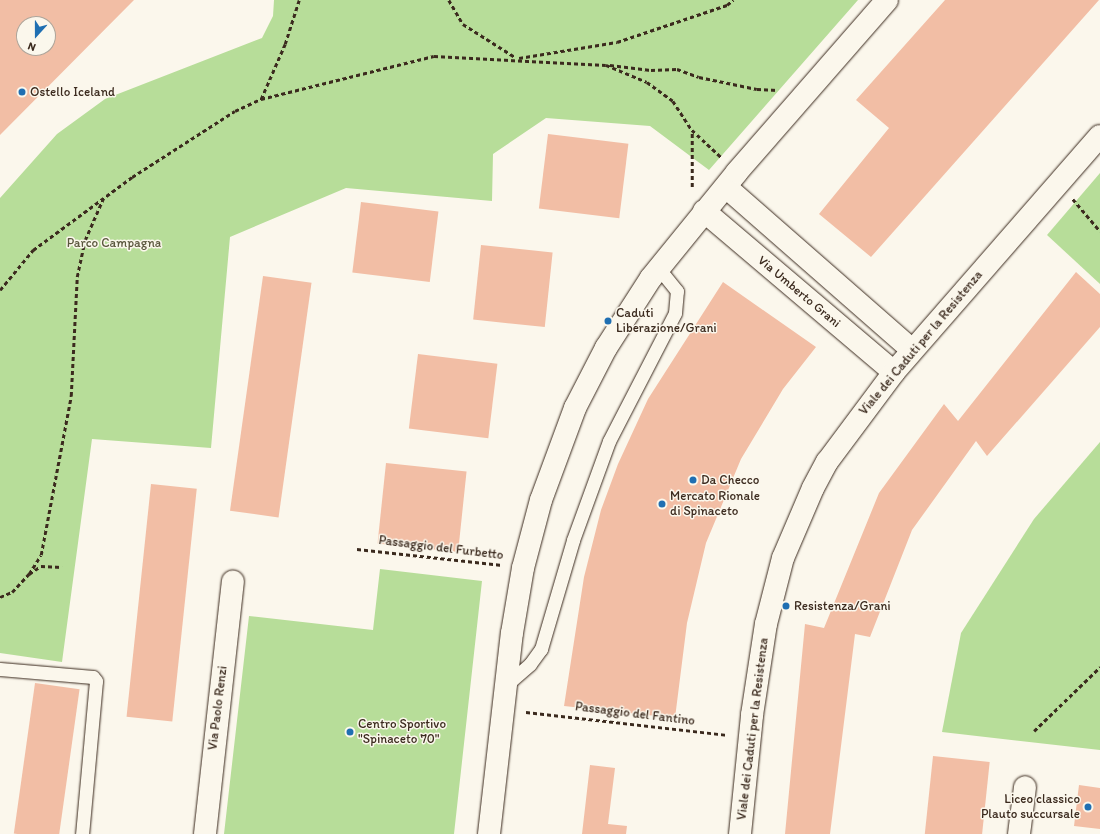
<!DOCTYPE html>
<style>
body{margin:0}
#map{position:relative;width:1100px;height:834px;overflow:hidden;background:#fbf7ec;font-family:Itim,sans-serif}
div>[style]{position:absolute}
.green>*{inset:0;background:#b7dd99}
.building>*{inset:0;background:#f2bea5;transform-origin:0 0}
.path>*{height:2.5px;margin-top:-1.25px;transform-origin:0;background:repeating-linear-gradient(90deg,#3b2a1e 0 4px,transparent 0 7px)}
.roads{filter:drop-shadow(0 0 1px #3b2a1e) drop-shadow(0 0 1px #3b2a1e)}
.service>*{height:13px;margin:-6.5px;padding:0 6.5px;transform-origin:6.5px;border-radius:6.5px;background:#fbf7ec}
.minor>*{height:22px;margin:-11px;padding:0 11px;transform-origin:11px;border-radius:11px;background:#fbf7ec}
.tertiary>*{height:22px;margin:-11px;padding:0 11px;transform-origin:11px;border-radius:11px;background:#fbf7ec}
.dots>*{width:11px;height:11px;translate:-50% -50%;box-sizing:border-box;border:2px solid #fbf7ec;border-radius:50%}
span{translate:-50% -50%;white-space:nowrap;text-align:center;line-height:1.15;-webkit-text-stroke:3px #fbf7ec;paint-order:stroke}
.poi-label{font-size:13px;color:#3b2a1e}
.left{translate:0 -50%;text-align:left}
.right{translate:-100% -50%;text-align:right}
.park-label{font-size:13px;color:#5a573d}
.street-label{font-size:13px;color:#3b2a1e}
.north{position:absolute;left:16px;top:16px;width:40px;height:40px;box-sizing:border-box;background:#fbf7ec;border:1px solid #aea59a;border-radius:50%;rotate:201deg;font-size:11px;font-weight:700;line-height:16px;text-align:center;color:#3b2a1e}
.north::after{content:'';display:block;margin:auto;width:14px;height:18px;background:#1f6fb2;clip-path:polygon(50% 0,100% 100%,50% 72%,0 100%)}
</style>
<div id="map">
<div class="green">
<div style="clip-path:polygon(274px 0,858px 0,709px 170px,650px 126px,546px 118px,493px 154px,492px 201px,346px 188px,230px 237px,211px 448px,92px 439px,62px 662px,0 653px,0 198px,57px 134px,105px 99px,262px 38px,273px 16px)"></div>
<div style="clip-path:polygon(1100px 173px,1100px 284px,1047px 235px)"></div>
<div style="clip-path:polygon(1100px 442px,1100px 750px,942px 732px,961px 633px,1034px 519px)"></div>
<div style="clip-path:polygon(380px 569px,482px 581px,454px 834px,224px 834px,249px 616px,373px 630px)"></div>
</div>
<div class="building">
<div style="clip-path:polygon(evenodd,0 0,134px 0,0 135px,0 0,24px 24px,48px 24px,48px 48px,24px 48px,24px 24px)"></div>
<div style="clip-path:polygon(945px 0,1099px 0,871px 257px,819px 214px,889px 128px,856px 100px)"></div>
<div style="left:548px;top:134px;width:81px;height:75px;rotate:7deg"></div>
<div style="left:361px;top:202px;width:78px;height:71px;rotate:7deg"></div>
<div style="left:481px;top:245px;width:72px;height:75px;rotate:6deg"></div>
<div style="clip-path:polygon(1076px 272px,1100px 294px,1100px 327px,987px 456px,976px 441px,912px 530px,870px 637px,855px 634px,830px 834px,785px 834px,805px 624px,824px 628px,879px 493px,944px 404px,958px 421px)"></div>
<div style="left:263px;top:276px;width:49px;height:237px;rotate:8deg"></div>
<div style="clip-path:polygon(723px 282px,816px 347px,783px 389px,741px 459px,706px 543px,687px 623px,675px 718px,564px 706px,584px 577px,601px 510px,618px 464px,648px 399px)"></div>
<div style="left:418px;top:354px;width:80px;height:75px;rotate:7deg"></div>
<div style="left:386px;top:463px;width:81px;height:81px;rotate:6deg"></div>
<div style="left:151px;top:484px;width:46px;height:234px;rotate:6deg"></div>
<div style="left:35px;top:683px;width:45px;height:152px;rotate:8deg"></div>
<div style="left:933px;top:756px;width:57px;height:79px;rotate:6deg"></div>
<div style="clip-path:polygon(590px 765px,615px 768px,608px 824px,627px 826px,626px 834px,582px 834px)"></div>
<div style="clip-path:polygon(1079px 785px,1100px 788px,1100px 829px,1074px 826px)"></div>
</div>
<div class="path">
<div style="left:449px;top:0;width:28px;rotate:60deg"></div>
<div style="left:463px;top:24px;width:62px;rotate:32.4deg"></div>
<div style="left:519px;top:58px;width:99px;rotate:-9.3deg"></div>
<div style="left:617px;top:42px;width:116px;rotate:-18.6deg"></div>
<div style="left:727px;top:5px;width:8px;rotate:-40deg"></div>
<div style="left:610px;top:65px;width:41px;rotate:7deg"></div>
<div style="left:651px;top:70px;width:26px;rotate:-2deg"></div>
<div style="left:677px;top:69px;width:23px;rotate:20deg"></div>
<div style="left:699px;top:77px;width:59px;rotate:11.7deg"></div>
<div style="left:757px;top:89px;width:21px;rotate:3deg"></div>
<div style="left:261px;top:99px;width:60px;rotate:-66.4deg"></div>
<div style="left:285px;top:44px;width:46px;rotate:-72.3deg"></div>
<div style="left:692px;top:187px;width:56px;rotate:-90deg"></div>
<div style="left:1073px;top:199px;width:42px;rotate:49.8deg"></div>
<div style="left:0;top:290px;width:52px;rotate:-50.5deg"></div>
<div style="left:33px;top:250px;width:123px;rotate:-36.4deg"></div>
<div style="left:132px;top:177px;width:122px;rotate:-32.7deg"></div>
<div style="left:235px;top:111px;width:29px;rotate:-25deg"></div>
<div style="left:261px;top:99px;width:178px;rotate:-14deg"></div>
<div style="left:434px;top:56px;width:172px;rotate:3deg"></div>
<div style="left:606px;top:65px;width:44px;rotate:22.5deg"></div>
<div style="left:647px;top:82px;width:32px;rotate:36deg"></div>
<div style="left:673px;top:101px;width:35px;rotate:57deg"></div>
<div style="left:692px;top:130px;width:40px;rotate:43deg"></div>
<div style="left:357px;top:549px;width:146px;rotate:6.3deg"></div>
<div style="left:29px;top:574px;width:22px;rotate:-58deg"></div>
<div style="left:41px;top:555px;width:162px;rotate:-79.3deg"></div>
<div style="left:71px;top:396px;width:119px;rotate:-87.1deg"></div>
<div style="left:77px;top:277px;width:38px;rotate:-78deg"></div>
<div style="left:85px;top:240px;width:45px;rotate:-66.3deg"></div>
<div style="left:0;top:597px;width:13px;rotate:-23deg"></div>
<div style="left:12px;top:592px;width:25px;rotate:-47deg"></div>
<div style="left:29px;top:574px;width:14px;rotate:-34deg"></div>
<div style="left:41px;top:566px;width:21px;rotate:3deg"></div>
<div style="left:526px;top:712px;width:202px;rotate:6.5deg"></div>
<div style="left:1034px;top:731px;width:92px;rotate:-44.1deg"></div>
</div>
<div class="roads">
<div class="service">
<div style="left:0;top:669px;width:93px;rotate:4.9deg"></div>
<div style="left:93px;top:677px;width:5px;rotate:53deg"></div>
<div style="left:96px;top:681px;width:154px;rotate:95.2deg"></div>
<div style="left:506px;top:685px;width:32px;rotate:-41deg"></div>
<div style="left:530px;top:664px;width:19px;rotate:-54deg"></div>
<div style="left:541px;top:649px;width:114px;rotate:-73.6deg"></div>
<div style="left:573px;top:540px;width:105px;rotate:-70deg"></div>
<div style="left:609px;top:441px;width:144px;rotate:-62.7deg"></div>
<div style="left:675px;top:313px;width:22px;rotate:-85deg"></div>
<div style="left:677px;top:291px;width:28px;rotate:-129deg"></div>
</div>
<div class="minor">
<div style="left:726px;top:187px;width:247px;rotate:41.2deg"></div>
<div style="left:704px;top:211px;width:249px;rotate:40.3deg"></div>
<div style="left:205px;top:834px;width:254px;rotate:-83.7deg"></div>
<div style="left:1019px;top:834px;width:47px;rotate:-82.7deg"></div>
</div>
<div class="tertiary">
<div style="left:489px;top:834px;width:202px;rotate:-83.5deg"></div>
<div style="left:512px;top:633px;width:66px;rotate:-80.4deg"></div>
<div style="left:523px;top:568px;width:70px;rotate:-75.2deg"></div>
<div style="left:541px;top:500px;width:98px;rotate:-69.7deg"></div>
<div style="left:575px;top:408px;width:68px;rotate:-62.7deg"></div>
<div style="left:606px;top:348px;width:83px;rotate:-57.3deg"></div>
<div style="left:651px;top:278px;width:136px;rotate:-50.9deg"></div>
<div style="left:737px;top:172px;width:228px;rotate:-48.9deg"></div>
<div style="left:740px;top:834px;width:120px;rotate:-84.2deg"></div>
<div style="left:752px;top:715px;width:92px;rotate:-81.3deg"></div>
<div style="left:766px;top:624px;width:68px;rotate:-75.6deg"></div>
<div style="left:783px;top:558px;width:76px;rotate:-66.8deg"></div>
<div style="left:813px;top:488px;width:30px;rotate:-62deg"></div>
<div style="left:827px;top:462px;width:112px;rotate:-53.3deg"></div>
<div style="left:894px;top:372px;width:313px;rotate:-48.9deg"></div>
</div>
</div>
<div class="dots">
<div style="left:22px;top:92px;background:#1f6fb2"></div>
<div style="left:608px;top:321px;background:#1f6fb2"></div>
<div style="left:693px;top:480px;background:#1f6fb2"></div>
<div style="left:662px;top:504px;background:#1f6fb2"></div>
<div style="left:786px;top:606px;background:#1f6fb2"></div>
<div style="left:350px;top:732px;background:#1f6fb2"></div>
<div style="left:1088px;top:807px;background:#1f6fb2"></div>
</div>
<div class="poi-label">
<span class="left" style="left:30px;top:92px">Ostello Iceland</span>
<span class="left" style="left:616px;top:321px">Caduti<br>Liberazione/Grani</span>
<span class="left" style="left:701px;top:480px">Da Checco</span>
<span class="left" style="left:670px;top:504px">Mercato Rionale<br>di Spinaceto</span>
<span class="left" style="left:794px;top:606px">Resistenza/Grani</span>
<span class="left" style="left:358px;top:732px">Centro Sportivo<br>"Spinaceto 70"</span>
<span class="right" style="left:1080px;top:807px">Liceo classico<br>Plauto succursale</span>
</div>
<div class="park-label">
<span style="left:114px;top:243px">Parco Campagna</span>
</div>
<div class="street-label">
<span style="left:799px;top:292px;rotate:40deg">Via Umberto Grani</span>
<span style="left:921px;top:343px;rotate:-50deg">Viale dei Caduti per la Resistenza</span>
<span style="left:441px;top:548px;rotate:7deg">Passaggio del Furbetto</span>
<span style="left:218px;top:708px;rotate:-83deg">Via Paolo Renzi</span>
<span style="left:635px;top:714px;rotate:7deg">Passaggio del Fantino</span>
<span style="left:753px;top:729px;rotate:-83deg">Viale dei Caduti per la Resistenza</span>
</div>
<div class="north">N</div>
</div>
